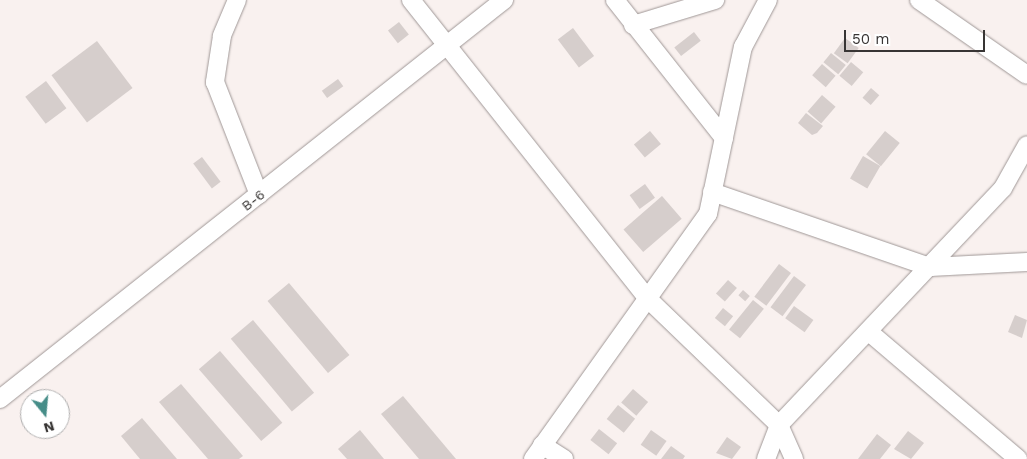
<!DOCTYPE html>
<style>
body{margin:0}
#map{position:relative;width:1027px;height:459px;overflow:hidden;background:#f9f1ef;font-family:"Work Sans",sans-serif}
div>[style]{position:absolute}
.building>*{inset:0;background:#d6cecc;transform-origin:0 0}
.roads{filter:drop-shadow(0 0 1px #9f9796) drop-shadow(0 0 1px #9f9796)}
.minor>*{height:18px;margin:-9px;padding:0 9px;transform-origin:9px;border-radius:9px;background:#fff}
span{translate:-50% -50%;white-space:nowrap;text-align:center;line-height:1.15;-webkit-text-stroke:5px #fff;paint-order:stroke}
.street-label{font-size:14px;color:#383534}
.north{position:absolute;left:20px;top:389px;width:50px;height:50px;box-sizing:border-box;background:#fff;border:1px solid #afaeae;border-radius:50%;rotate:163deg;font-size:14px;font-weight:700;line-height:20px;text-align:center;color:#383534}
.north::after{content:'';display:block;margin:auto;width:18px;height:22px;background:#468d88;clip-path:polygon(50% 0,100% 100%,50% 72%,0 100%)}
.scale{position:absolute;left:844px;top:30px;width:141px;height:22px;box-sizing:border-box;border:2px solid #383534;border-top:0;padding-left:6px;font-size:15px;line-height:18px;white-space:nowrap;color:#383534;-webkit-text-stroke:4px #fff;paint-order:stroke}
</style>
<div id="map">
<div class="building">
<div style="left:399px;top:22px;width:16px;height:14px;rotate:52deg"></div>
<div style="left:573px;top:28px;width:35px;height:19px;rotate:53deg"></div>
<div style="left:694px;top:32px;width:11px;height:25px;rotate:52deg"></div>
<div style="left:845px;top:38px;width:17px;height:19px;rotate:36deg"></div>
<div style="left:97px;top:41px;width:59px;height:57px;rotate:53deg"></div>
<div style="left:831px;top:53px;width:19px;height:12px;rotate:39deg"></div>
<div style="left:851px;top:62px;width:16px;height:18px;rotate:40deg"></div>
<div style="left:822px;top:64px;width:18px;height:15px;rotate:41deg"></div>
<div style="left:338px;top:79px;width:9px;height:20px;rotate:54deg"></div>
<div style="left:46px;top:81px;width:34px;height:26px;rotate:53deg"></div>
<div style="left:871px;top:88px;width:11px;height:13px;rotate:41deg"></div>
<div style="left:822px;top:95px;width:18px;height:22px;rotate:41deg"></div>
<div style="clip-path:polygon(806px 113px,823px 126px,817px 133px,812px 135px,798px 123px)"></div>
<div style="left:650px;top:131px;width:17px;height:21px;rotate:50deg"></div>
<div style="left:885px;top:131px;width:19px;height:30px;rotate:39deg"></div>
<div style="left:863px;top:156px;width:20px;height:26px;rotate:30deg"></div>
<div style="left:202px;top:157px;width:31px;height:11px;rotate:53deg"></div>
<div style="left:645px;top:184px;width:17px;height:19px;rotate:54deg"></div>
<div style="left:662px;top:196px;width:30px;height:51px;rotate:49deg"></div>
<div style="left:779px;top:264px;width:15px;height:41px;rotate:37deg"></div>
<div style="left:794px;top:276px;width:15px;height:39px;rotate:37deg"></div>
<div style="left:728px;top:280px;width:12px;height:18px;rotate:42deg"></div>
<div style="left:289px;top:283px;width:94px;height:28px;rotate:50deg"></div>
<div style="left:743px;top:290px;width:9px;height:7px;rotate:41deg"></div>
<div style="left:753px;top:300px;width:14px;height:38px;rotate:39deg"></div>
<div style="left:794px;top:306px;width:24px;height:15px;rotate:36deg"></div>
<div style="left:723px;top:308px;width:13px;height:13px;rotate:39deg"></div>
<div style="clip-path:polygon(1015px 315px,1027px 320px,1022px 338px,1008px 332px)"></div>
<div style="left:253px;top:320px;width:95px;height:29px;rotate:50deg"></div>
<div style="left:220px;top:351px;width:95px;height:28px;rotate:49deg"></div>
<div style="clip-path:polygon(181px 384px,243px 456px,239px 459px,208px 459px,159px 402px)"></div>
<div style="left:633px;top:389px;width:20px;height:18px;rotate:41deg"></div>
<div style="clip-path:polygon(403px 396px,456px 459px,419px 459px,381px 414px)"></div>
<div style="left:618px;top:405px;width:22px;height:18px;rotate:39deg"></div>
<div style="clip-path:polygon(142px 418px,177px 459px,140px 459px,121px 436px)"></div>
<div style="left:599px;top:429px;width:23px;height:14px;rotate:38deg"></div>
<div style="clip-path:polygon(360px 430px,384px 459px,347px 459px,338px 449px)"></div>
<div style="left:651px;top:430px;width:19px;height:18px;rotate:35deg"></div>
<div style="clip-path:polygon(908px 431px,924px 443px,911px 459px,894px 449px)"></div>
<div style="clip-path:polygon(877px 434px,891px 445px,880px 459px,858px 459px)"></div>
<div style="clip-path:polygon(727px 437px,741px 447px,732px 459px,716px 453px)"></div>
<div style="clip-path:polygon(671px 446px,685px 456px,683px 459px,661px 459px)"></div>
</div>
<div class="roads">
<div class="minor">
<div style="left:237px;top:0;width:39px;rotate:113deg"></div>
<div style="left:222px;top:36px;width:47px;rotate:98.7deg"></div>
<div style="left:215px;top:82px;width:121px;rotate:68.7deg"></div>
<div style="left:411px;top:0;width:379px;rotate:51.6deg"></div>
<div style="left:646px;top:297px;width:185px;rotate:43.9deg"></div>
<div style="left:779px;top:425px;width:37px;rotate:66deg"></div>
<div style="left:615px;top:0;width:176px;rotate:51.7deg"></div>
<div style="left:919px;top:0;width:131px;rotate:34.8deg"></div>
<div style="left:633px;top:25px;width:86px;rotate:-17deg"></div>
<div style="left:712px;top:192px;width:231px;rotate:19deg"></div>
<div style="left:930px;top:267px;width:97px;rotate:-3deg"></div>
<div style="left:869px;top:332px;width:196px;rotate:40.4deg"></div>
<div style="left:0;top:399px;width:643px;rotate:-38.37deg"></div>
<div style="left:542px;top:445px;width:26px;rotate:32deg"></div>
<div style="left:533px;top:459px;width:301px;rotate:-54.5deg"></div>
<div style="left:708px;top:214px;width:171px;rotate:-78.2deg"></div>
<div style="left:743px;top:47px;width:53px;rotate:-62deg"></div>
<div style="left:766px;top:459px;width:36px;rotate:-69deg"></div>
<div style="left:779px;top:425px;width:326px;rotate:-46.6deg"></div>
<div style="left:1003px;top:188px;width:49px;rotate:-60.8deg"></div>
</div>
</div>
<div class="street-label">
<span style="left:253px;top:200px;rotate:-38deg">B-6</span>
</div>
<div class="north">N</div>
<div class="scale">50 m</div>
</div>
